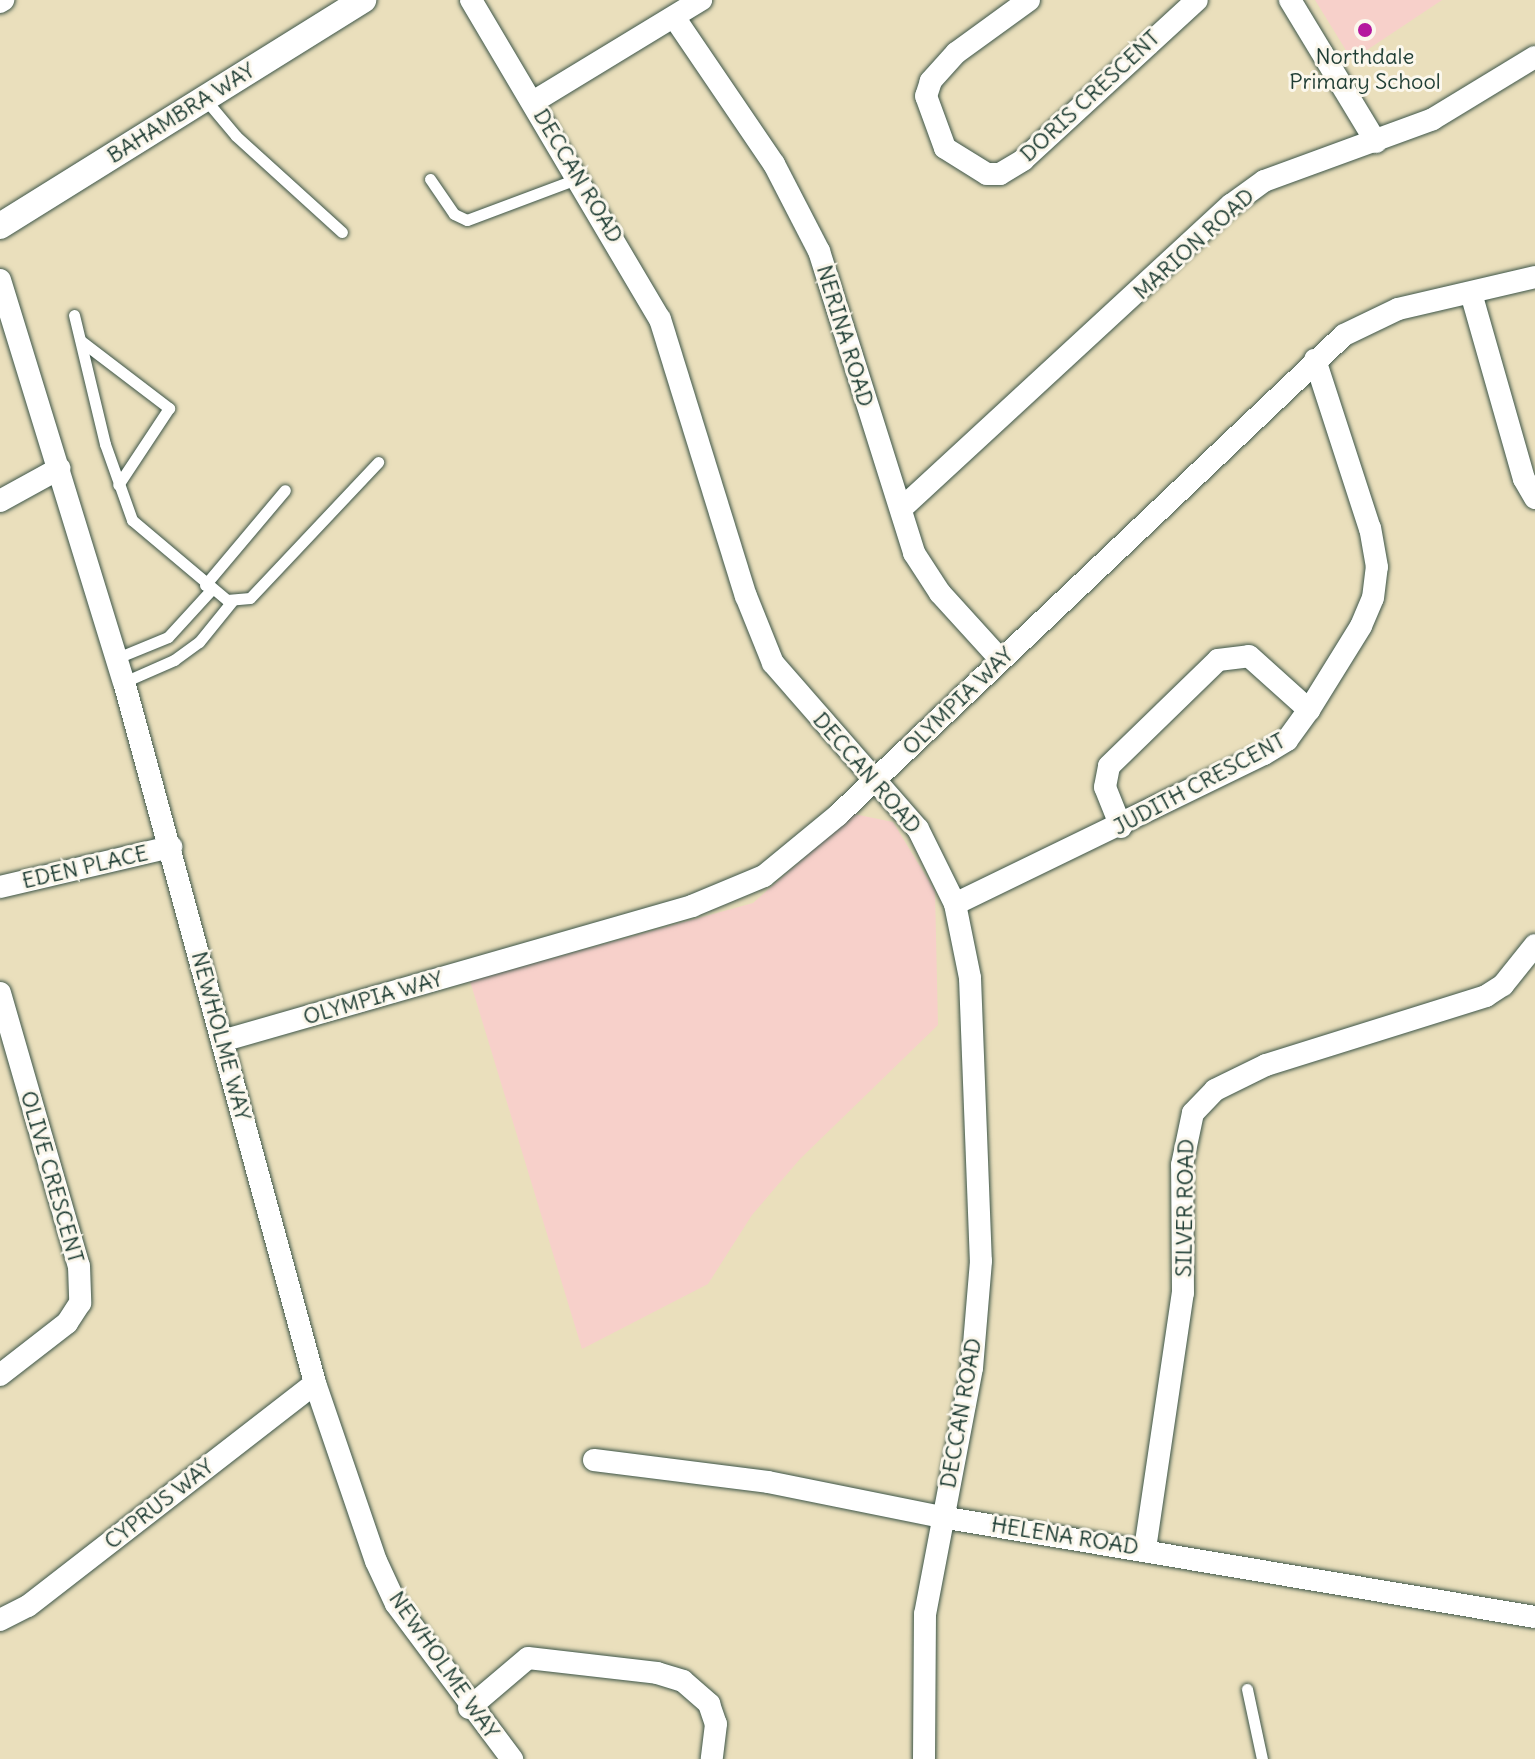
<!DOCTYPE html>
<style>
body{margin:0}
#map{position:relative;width:1535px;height:1759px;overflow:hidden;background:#eadfbc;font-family:Delius,sans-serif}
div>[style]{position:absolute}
.built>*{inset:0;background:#f7d0ca}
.roads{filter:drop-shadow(0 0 2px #3d5548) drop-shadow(0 0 2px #3d5548)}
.service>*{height:11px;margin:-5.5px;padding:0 5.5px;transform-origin:5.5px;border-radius:5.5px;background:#fff}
.minor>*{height:22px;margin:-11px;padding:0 11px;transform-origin:11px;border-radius:11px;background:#fff}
.tertiary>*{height:26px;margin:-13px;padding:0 13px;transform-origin:13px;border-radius:13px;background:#fff}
.dots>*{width:22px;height:22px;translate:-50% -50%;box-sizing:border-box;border:4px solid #fbf7ec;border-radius:50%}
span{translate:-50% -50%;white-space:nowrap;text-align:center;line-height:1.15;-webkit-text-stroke:6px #fbf7ec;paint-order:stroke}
.poi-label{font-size:22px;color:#1f3d34}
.street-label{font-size:22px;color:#1f3d34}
</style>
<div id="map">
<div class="built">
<div style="clip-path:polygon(1315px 0,1442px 0,1352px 60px)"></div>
<div style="clip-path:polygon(854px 814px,893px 822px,935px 891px,938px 1025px,800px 1159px,752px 1215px,708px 1284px,582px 1349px,470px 981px,753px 903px)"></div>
</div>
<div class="roads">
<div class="service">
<div style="left:205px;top:99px;width:48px;rotate:50deg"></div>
<div style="left:236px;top:136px;width:143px;rotate:42.2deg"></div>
<div style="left:430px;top:179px;width:42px;rotate:55.6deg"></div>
<div style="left:454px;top:214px;width:14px;rotate:25deg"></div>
<div style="left:467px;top:220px;width:120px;rotate:-20.6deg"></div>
<div style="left:74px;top:315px;width:133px;rotate:76.5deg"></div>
<div style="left:105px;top:444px;width:81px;rotate:70.4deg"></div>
<div style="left:132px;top:520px;width:124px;rotate:40.1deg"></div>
<div style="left:227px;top:600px;width:23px;rotate:-5deg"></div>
<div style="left:250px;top:598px;width:187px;rotate:-46.7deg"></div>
<div style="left:81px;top:341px;width:111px;rotate:37.3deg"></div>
<div style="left:169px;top:408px;width:92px;rotate:123.5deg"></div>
<div style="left:205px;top:585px;width:124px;rotate:-49.9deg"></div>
<div style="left:117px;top:658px;width:55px;rotate:-22.4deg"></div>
<div style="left:168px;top:637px;width:64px;rotate:-47.5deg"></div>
<div style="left:124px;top:682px;width:55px;rotate:-23.7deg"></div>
<div style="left:174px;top:660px;width:31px;rotate:-36deg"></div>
<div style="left:199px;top:642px;width:54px;rotate:-51deg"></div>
<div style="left:1247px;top:1689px;width:72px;rotate:77.9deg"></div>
</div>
<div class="minor">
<div style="left:471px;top:0;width:371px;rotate:59.4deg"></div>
<div style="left:660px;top:319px;width:290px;rotate:72.8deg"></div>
<div style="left:746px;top:596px;width:72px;rotate:68.1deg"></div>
<div style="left:773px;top:663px;width:220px;rotate:48.9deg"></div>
<div style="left:918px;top:829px;width:84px;rotate:63.7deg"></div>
<div style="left:955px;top:904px;width:76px;rotate:78.5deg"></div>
<div style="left:970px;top:978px;width:283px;rotate:87.8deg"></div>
<div style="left:981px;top:1261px;width:107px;rotate:94.8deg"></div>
<div style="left:972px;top:1368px;width:250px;rotate:100.8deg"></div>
<div style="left:925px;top:1614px;width:145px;rotate:90.4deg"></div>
<div style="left:1029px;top:0;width:90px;rotate:144deg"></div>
<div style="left:956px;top:53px;width:38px;rotate:132deg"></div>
<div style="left:931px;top:81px;width:16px;rotate:108deg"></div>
<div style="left:926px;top:96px;width:55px;rotate:69.9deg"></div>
<div style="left:945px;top:148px;width:49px;rotate:31.8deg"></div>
<div style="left:987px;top:174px;width:13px"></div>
<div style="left:1000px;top:174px;width:27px;rotate:-31deg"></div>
<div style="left:1023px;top:160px;width:236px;rotate:-42.6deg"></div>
<div style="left:1290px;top:0;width:166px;rotate:58.8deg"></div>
<div style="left:0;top:2px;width:4px;rotate:-34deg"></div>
<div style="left:674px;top:17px;width:178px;rotate:55.8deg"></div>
<div style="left:774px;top:164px;width:98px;rotate:62.7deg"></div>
<div style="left:819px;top:251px;width:317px;rotate:72.5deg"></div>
<div style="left:914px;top:553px;width:48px;rotate:57deg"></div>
<div style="left:940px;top:593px;width:89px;rotate:47.7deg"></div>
<div style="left:533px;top:102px;width:197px;rotate:-31.3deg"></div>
<div style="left:0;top:280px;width:421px;rotate:72.9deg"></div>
<div style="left:124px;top:682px;width:727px;rotate:74.76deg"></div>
<div style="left:315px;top:1383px;width:188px;rotate:71.1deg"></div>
<div style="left:376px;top:1561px;width:47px;rotate:65.1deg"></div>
<div style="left:396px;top:1604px;width:194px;rotate:53.2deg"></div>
<div style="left:1471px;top:293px;width:193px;rotate:74.1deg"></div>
<div style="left:1524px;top:479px;width:22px;rotate:60deg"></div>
<div style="left:0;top:501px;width:68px;rotate:-28.8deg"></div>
<div style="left:901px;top:509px;width:449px;rotate:-42.7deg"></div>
<div style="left:1231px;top:205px;width:41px;rotate:-36deg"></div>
<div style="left:1264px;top:181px;width:180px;rotate:-20.1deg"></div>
<div style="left:1433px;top:119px;width:119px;rotate:-31.3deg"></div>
<div style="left:1121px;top:827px;width:43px;rotate:-111.8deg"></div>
<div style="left:1105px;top:787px;width:21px;rotate:-79deg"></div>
<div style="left:1109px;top:766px;width:152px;rotate:-44.2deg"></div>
<div style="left:1218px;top:660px;width:31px;rotate:-7deg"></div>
<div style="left:1249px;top:656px;width:81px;rotate:42deg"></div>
<div style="left:0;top:887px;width:176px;rotate:-13.2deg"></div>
<div style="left:955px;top:904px;width:343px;rotate:-25.9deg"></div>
<div style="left:1264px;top:754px;width:27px;rotate:-31deg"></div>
<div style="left:1287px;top:740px;width:37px;rotate:-54deg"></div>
<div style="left:1309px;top:710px;width:99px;rotate:-58.2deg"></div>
<div style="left:1361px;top:626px;width:30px;rotate:-67deg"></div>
<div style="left:1373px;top:598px;width:31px;rotate:-83deg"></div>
<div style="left:1377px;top:567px;width:39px;rotate:-100deg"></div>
<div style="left:1370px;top:529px;width:178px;rotate:-108deg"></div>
<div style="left:0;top:993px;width:284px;rotate:73.9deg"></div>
<div style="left:79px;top:1266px;width:37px;rotate:88deg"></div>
<div style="left:80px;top:1303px;width:24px;rotate:123deg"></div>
<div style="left:67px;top:1323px;width:85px;rotate:142.2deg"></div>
<div style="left:222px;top:1041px;width:489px;rotate:-16deg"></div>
<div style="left:692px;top:906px;width:78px;rotate:-22.6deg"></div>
<div style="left:764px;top:876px;width:96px;rotate:-39.5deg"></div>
<div style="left:838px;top:815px;width:697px;rotate:-43.49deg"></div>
<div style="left:1344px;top:335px;width:60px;rotate:-25.7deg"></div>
<div style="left:1398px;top:309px;width:141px;rotate:-13.1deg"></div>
<div style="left:594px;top:1460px;width:175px;rotate:7.2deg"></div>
<div style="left:768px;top:1482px;width:177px;rotate:11.4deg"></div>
<div style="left:941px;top:1517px;width:602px;rotate:9.56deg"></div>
<div style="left:1145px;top:1549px;width:259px;rotate:-81.6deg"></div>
<div style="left:1183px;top:1293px;width:128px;rotate:-90.4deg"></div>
<div style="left:1182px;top:1165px;width:53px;rotate:-78.1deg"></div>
<div style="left:1193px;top:1113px;width:32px;rotate:-46deg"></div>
<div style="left:1215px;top:1090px;width:57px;rotate:-26.1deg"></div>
<div style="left:1266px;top:1065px;width:231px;rotate:-17.4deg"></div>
<div style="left:1486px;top:996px;width:20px;rotate:-33deg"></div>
<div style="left:1503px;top:985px;width:51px;rotate:-51.3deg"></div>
<div style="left:0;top:1620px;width:31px;rotate:-27deg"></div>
<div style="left:28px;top:1606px;width:363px;rotate:-37.8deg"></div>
<div style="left:469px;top:1708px;width:77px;rotate:-40.3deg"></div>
<div style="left:528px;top:1658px;width:130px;rotate:6.6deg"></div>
<div style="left:657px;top:1673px;width:27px;rotate:17deg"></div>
<div style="left:683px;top:1681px;width:35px;rotate:41deg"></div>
<div style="left:709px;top:1704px;width:21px;rotate:71deg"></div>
<div style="left:716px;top:1724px;width:35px;rotate:97deg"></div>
</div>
<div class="tertiary">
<div style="left:0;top:226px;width:428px;rotate:-31.9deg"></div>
</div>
</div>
<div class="dots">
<div style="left:1365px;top:30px;background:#b5179e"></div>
</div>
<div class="poi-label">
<span style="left:1365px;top:69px">Northdale<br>Primary School</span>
</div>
<div class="street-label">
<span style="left:1090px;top:96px;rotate:-43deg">DORIS CRESCENT</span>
<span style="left:181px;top:113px;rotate:-32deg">BAHAMBRA WAY</span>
<span style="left:578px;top:176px;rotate:59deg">DECCAN ROAD</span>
<span style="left:1194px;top:244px;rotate:-42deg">MARION ROAD</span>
<span style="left:845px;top:336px;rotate:73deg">NERINA ROAD</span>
<span style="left:958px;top:701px;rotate:-44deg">OLYMPIA WAY</span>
<span style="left:867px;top:773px;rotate:49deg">DECCAN ROAD</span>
<span style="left:1199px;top:784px;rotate:-28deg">JUDITH CRESCENT</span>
<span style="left:85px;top:867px;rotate:-13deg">EDEN PLACE</span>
<span style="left:373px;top:998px;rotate:-16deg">OLYMPIA WAY</span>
<span style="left:221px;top:1036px;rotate:75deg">NEWHOLME WAY</span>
<span style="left:52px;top:1177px;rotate:74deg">OLIVE CRESCENT</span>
<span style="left:1185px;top:1208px;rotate:-89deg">SILVER ROAD</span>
<span style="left:961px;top:1413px;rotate:-80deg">DECCAN ROAD</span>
<span style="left:159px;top:1504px;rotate:-38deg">CYPRUS WAY</span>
<span style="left:1065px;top:1536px;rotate:9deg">HELENA ROAD</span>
<span style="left:444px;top:1665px;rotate:55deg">NEWHOLME WAY</span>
</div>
</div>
